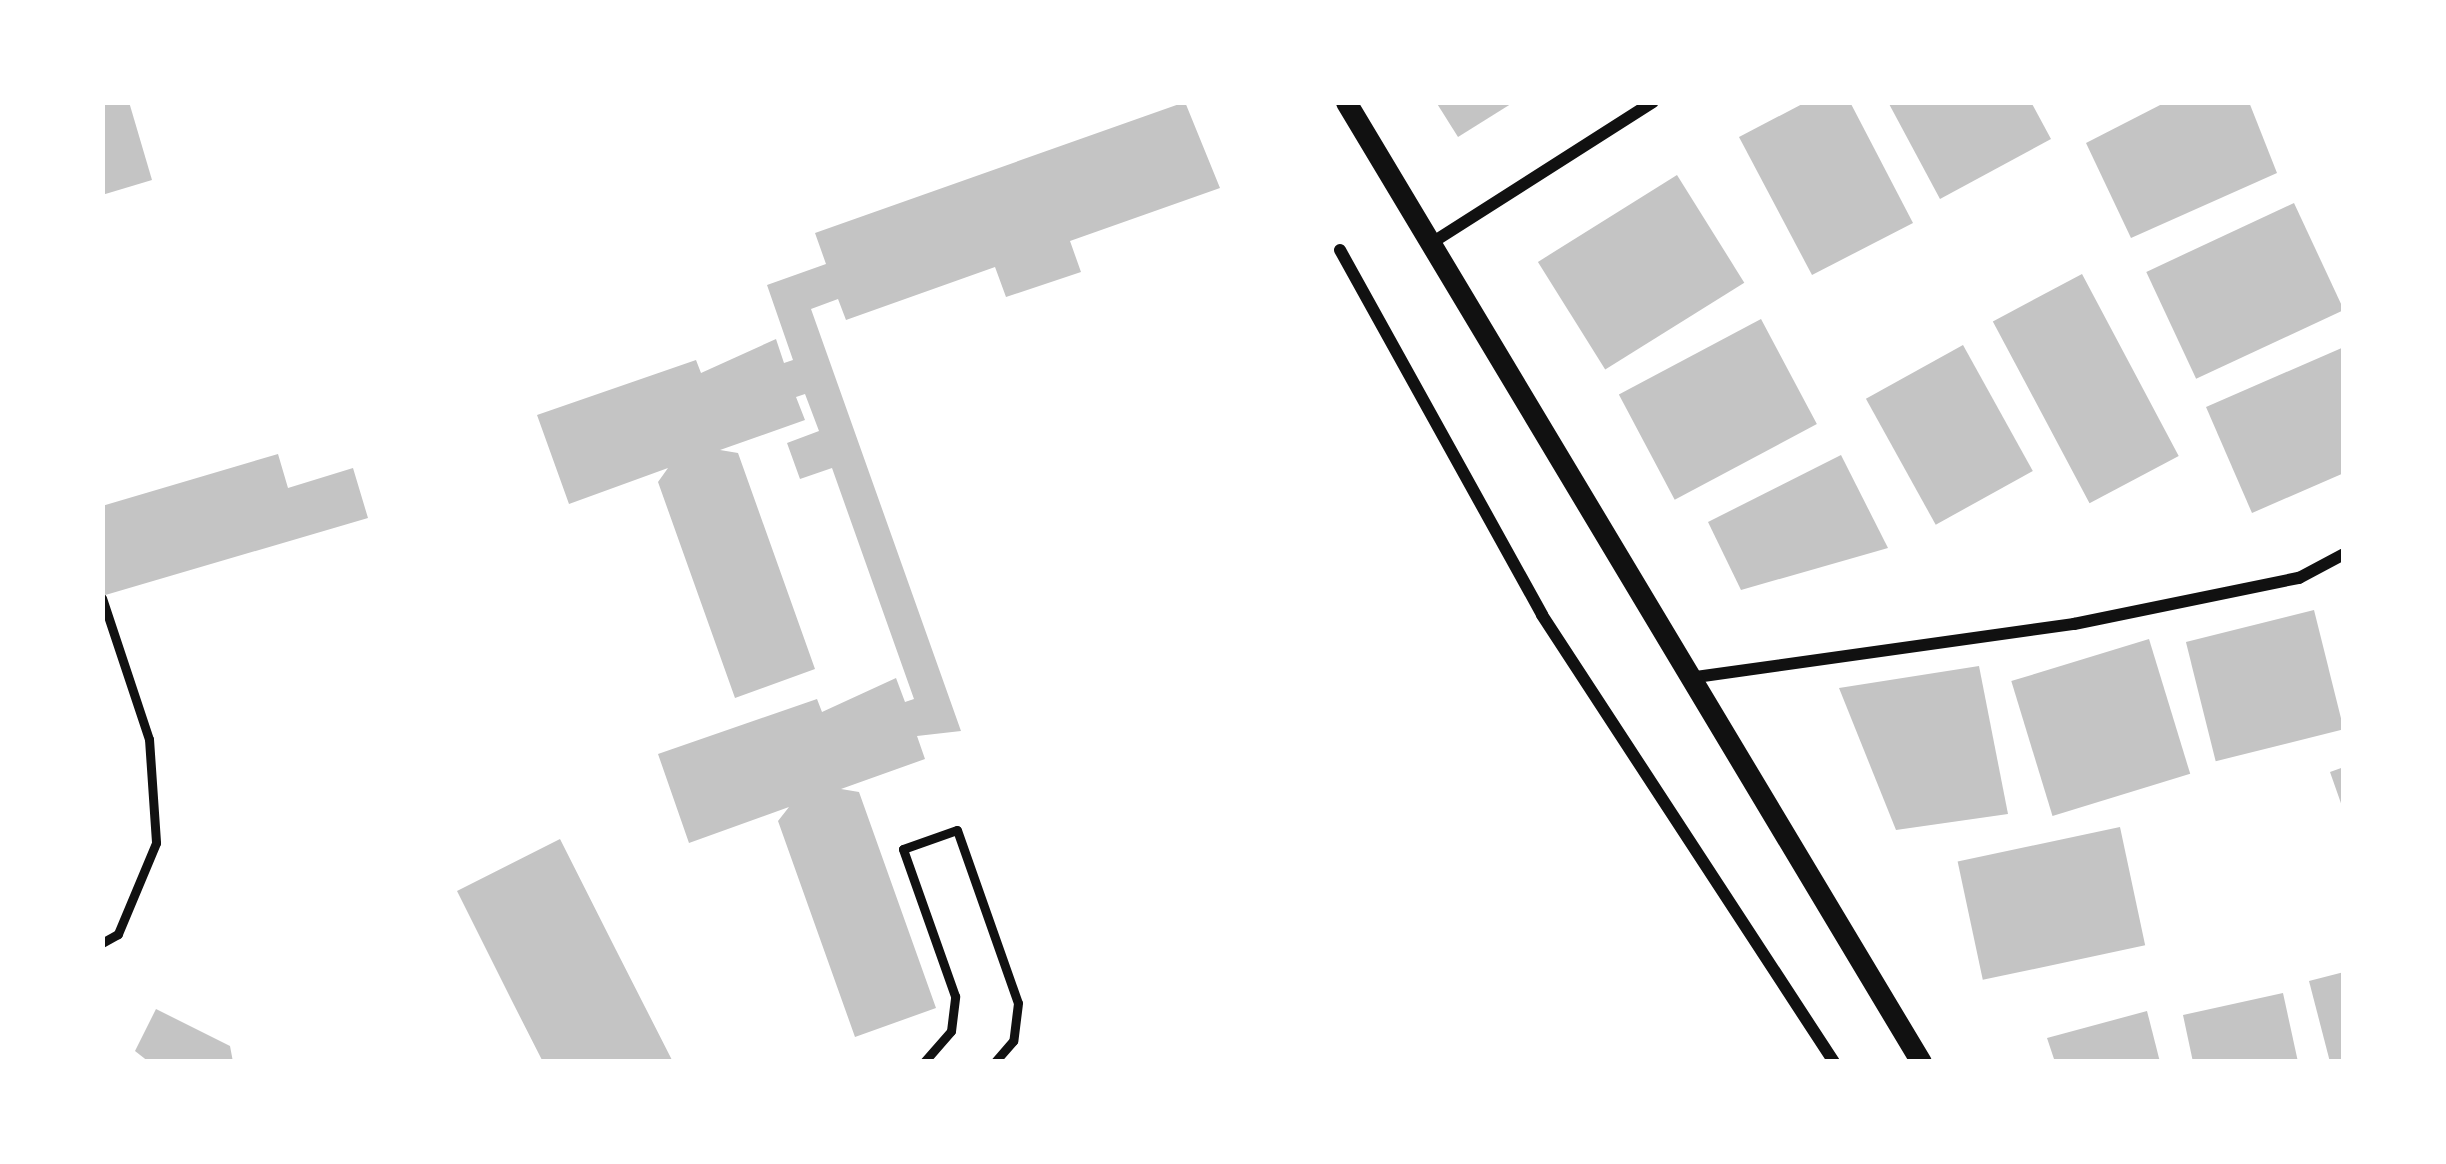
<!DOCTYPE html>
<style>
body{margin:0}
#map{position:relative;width:2446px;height:1164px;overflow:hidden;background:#fff;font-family:Lato,sans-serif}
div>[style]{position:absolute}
.building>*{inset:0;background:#c4c4c4;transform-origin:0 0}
.service>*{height:9px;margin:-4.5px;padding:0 4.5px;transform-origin:4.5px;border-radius:4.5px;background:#111}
.minor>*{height:12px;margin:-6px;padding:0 6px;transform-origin:6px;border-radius:6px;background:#111}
.tertiary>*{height:21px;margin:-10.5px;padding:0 10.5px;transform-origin:10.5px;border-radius:10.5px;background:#111}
span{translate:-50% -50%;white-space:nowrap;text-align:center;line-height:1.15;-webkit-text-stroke:9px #fff;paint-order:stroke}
.frame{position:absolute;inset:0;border:105px solid #fff;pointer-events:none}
</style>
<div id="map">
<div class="building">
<div style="clip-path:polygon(102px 102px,129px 102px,152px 180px,102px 195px)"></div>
<div style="clip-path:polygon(1185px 102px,1220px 188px,1070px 241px,1081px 272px,1006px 297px,995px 267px,846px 320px,838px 299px,811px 309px,961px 731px,917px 736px,925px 759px,841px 789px,859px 792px,936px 1008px,855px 1037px,778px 821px,789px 807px,689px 843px,658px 754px,817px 699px,822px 712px,896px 678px,905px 702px,914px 699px,832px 468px,800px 479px,787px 443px,819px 431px,805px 394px,796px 397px,805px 420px,720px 450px,738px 453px,815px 669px,735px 698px,658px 482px,668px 468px,569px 504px,537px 415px,696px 360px,701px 373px,776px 339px,784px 363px,793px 360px,767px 285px,826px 264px,815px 233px)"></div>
<div style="clip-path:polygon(1436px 102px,1514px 102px,1458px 137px)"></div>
<div style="clip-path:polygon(1806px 102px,1850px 102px,1913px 223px,1812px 275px,1739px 137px)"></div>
<div style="clip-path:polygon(1888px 102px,2031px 102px,2051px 139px,1940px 199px)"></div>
<div style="clip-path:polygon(2166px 102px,2249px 102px,2277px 173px,2131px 238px,2086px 143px)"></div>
<div style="left:1677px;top:175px;width:127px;height:164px;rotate:58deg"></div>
<div style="left:2294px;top:203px;width:118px;height:163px;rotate:65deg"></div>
<div style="left:2082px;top:274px;width:206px;height:101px;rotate:62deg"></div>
<div style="left:1761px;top:319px;width:119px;height:161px;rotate:62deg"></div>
<div style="left:1963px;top:345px;width:144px;height:111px;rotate:61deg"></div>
<div style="clip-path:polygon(2344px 347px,2344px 473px,2252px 513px,2206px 407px)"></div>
<div style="clip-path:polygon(278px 454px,288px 488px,353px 468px,368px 518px,102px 596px,102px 506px)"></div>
<div style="clip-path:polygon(1841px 455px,1888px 548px,1741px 590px,1708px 522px)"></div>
<div style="left:2314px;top:610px;width:123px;height:132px;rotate:76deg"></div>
<div style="left:2149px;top:639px;width:141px;height:144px;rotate:73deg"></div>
<div style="clip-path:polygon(1979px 666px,2008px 814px,1896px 830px,1839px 688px)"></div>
<div style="clip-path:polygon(2344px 767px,2344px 809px,2343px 809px,2330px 772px)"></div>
<div style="left:2120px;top:827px;width:121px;height:166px;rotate:78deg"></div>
<div style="clip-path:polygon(560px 839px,616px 950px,673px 1062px,543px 1062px,512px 1001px,457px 891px)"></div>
<div style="clip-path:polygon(2344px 972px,2344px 1062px,2330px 1062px,2309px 981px)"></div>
<div style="clip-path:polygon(2283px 993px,2298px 1062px,2193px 1062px,2183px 1015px)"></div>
<div style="clip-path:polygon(156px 1009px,230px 1046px,233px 1062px,149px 1062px,135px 1051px)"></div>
<div style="clip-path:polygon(2147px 1011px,2160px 1062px,2055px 1062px,2047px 1038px)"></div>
</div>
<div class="service">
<div style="left:102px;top:598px;width:149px;rotate:71.6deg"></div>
<div style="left:149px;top:739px;width:104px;rotate:86.1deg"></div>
<div style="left:156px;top:843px;width:99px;rotate:112.7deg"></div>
<div style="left:118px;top:934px;width:18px;rotate:151deg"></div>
<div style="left:924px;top:1062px;width:41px;rotate:-48.9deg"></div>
<div style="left:951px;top:1031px;width:35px;rotate:-83deg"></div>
<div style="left:955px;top:996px;width:156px;rotate:-109.5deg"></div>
<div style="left:903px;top:849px;width:57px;rotate:-19.4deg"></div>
<div style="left:957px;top:830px;width:183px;rotate:70.6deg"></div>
<div style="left:1018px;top:1003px;width:38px;rotate:97deg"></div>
<div style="left:1013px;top:1041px;width:28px;rotate:131deg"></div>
</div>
<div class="minor">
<div style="left:1430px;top:244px;width:264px;rotate:-32.5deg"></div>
<div style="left:1340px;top:250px;width:417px;rotate:61deg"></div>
<div style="left:1542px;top:615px;width:534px;rotate:56.85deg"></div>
<div style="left:1696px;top:677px;width:382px;rotate:-8deg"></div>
<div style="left:2074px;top:624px;width:230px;rotate:-11.6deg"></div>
<div style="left:2299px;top:578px;width:51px;rotate:-28.1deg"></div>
</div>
<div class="tertiary">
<div style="left:1346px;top:102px;width:1119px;rotate:59.08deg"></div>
</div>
<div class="frame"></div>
</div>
